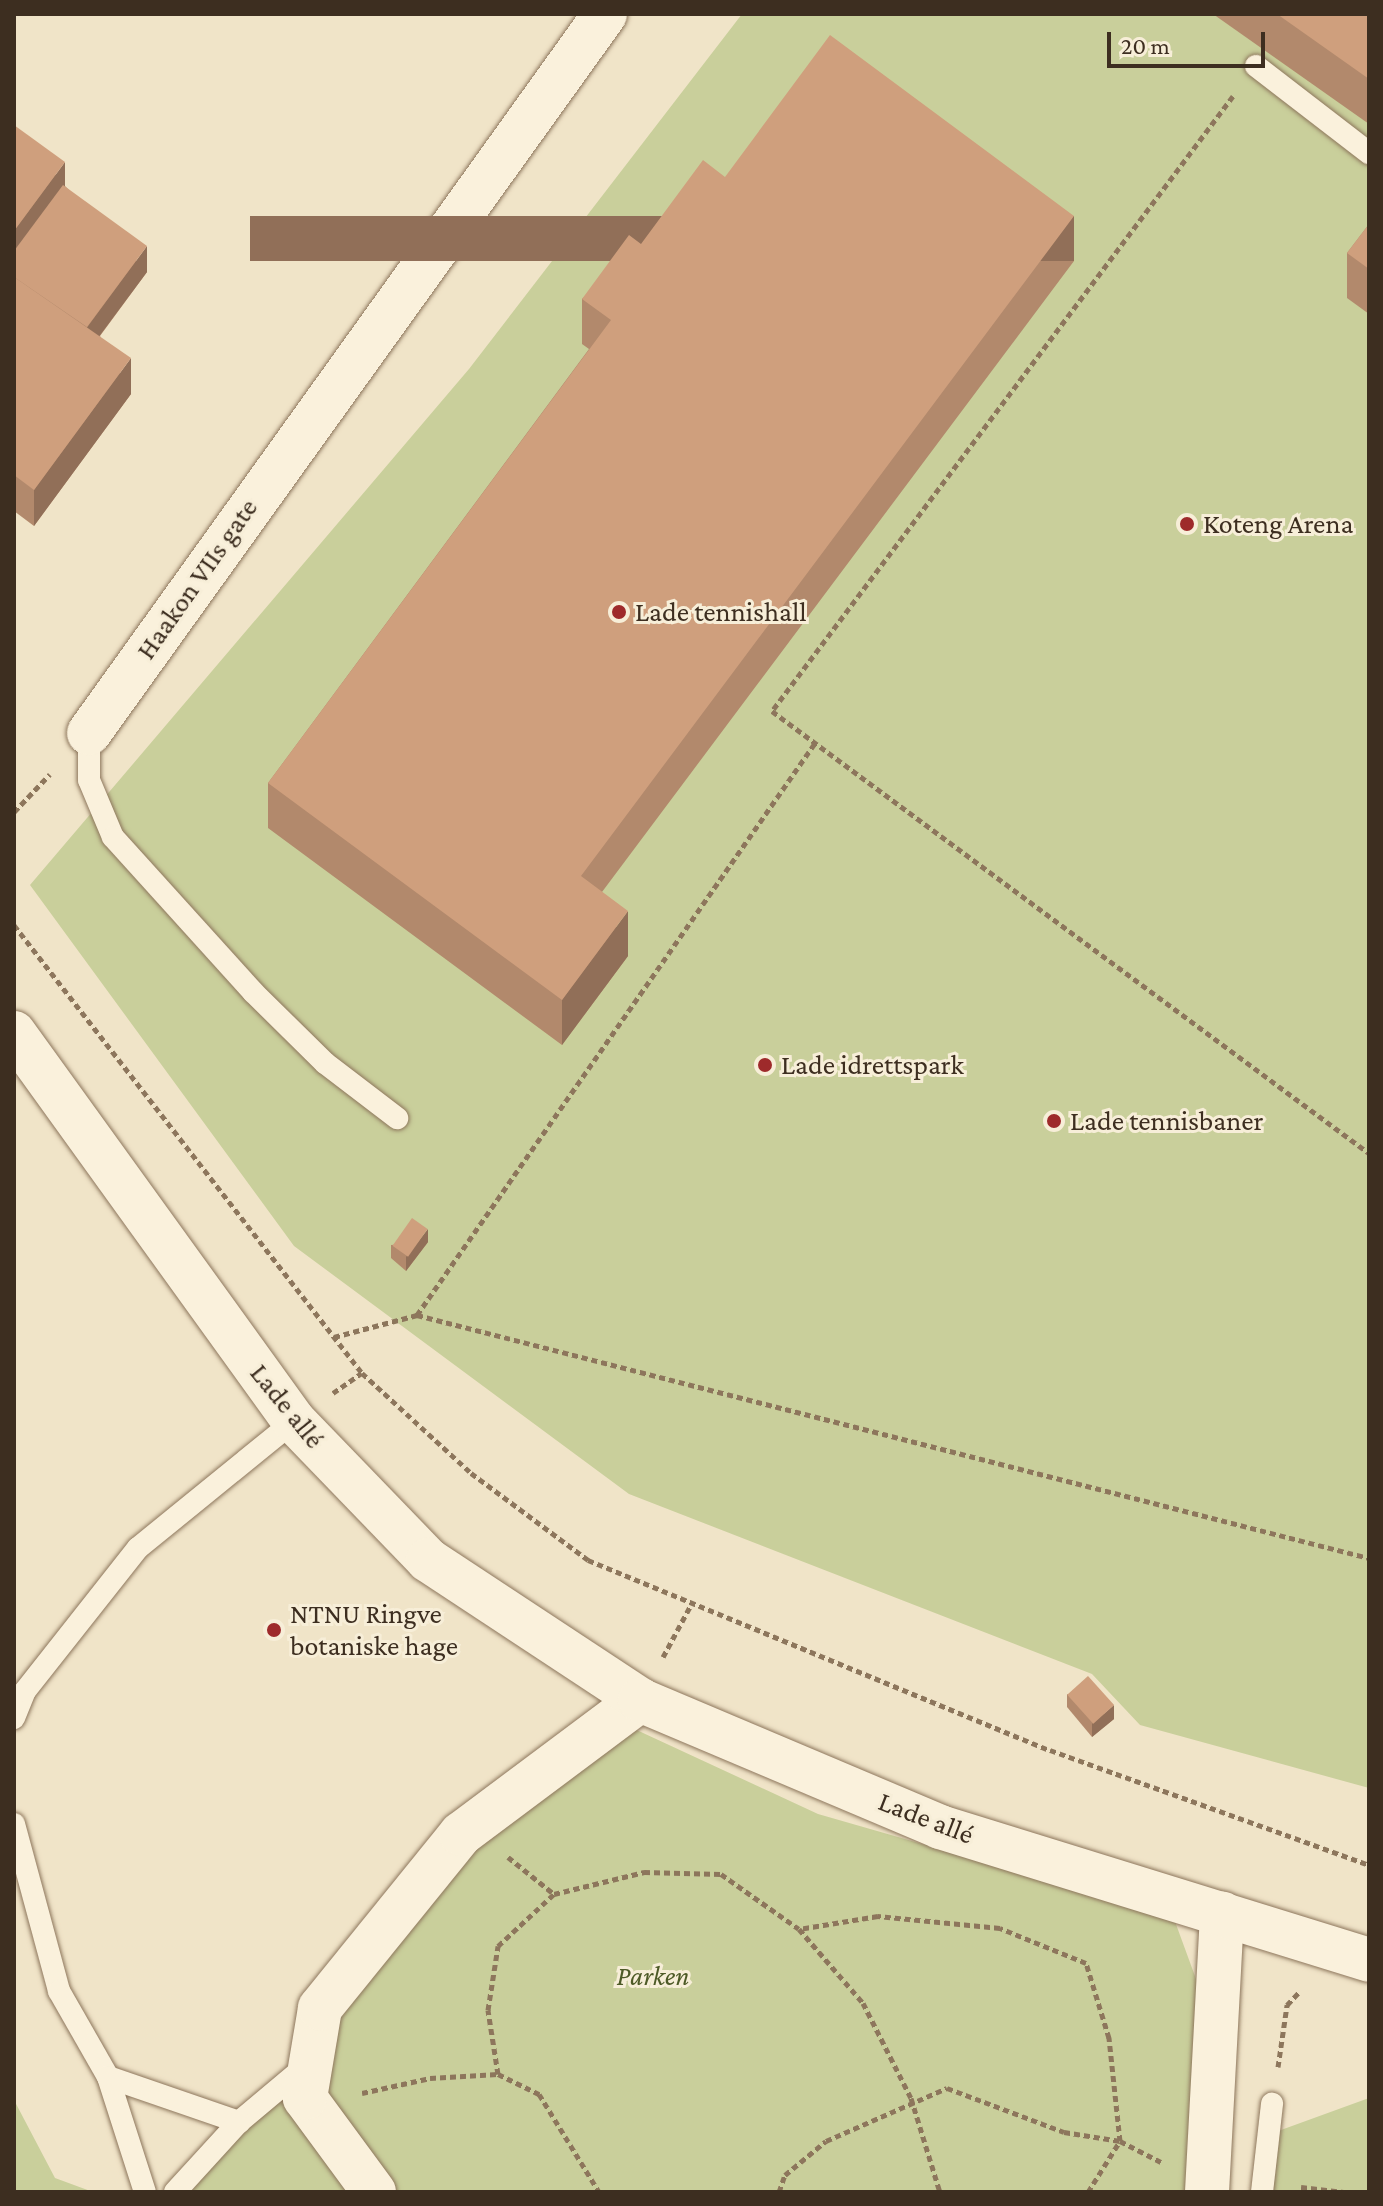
<!DOCTYPE html>
<meta charset="utf-8">
<style>
body{margin:0}
#map{position:relative;width:1383px;height:2206px;overflow:hidden;background:#f0e4c8;font-family:"Crimson Pro",serif}
div>[style]{position:absolute}
.green>*{inset:0;background:#c9cf9b}
.path>*{height:5px;margin-top:-2.5px;transform-origin:0;background:repeating-linear-gradient(90deg,#8d765c 0 6px,transparent 0 10px)}
.roads{filter:drop-shadow(0 0 2px #8d765c) drop-shadow(0 0 2px #8d765c)}
.lane>*{height:22px;margin:-11px;padding:0 11px;transform-origin:11px;border-radius:11px;background:#faf1dc}
.street>*{height:44px;margin:-22px;padding:0 22px;transform-origin:22px;border-radius:22px;background:#faf1dc}
.secondary>*{height:44px;margin:-22px;padding:0 22px;transform-origin:22px;border-radius:22px;background:#faf1dc}
.wall>*{inset:0;background:#b2896c}
.shaded-wall>*{inset:0;background:#916f58;transform-origin:0 0}
.building>*{inset:0;background:#cf9f7d;transform-origin:0 0}
.dots>*{width:22px;height:22px;translate:-50% -50%;box-sizing:border-box;border:4px solid #f7eed8;border-radius:50%}
span{translate:-50% -50%;white-space:nowrap;text-align:center;line-height:1.15;-webkit-text-stroke:6px #f7eed8;paint-order:stroke}
.poi-label{font-size:28px;color:#3d2e20}
.left{translate:0 -50%;text-align:left}
.street-label{font-size:28px;color:#3d2e20}
.park-label{font-size:28px;color:#4d5a26;font-style:italic}
.frame{position:absolute;inset:0;border:16px solid #3d2e20;pointer-events:none}
.scale{position:absolute;left:1107px;top:32px;width:158px;height:36px;box-sizing:border-box;border:4px solid #3d2e20;border-top:0;padding-left:10px;font-size:24px;line-height:28px;white-space:nowrap;color:#3d2e20;-webkit-text-stroke:6px #f7eed8;paint-order:stroke}
</style>
<div id="map">
<div class="green">
<div style="clip-path:polygon(742px 14px,1369px 14px,1369px 1788px,1140px 1725px,1092px 1674px,629px 1494px,294px 1246px,30px 885px,469px 369px)"></div>
<div style="clip-path:polygon(628px 1726px,818px 1814px,1173px 1916px,1211px 2020px,1197px 2192px,399px 2192px,366px 2162px,325px 2092px,335px 2014px,466px 1847px)"></div>
<div style="clip-path:polygon(311px 2061px,374px 2192px,175px 2192px)"></div>
<div style="clip-path:polygon(1369px 2098px,1369px 2192px,1258px 2192px,1262px 2137px)"></div>
<div style="clip-path:polygon(14px 2100px,55px 2178px,93px 2192px,14px 2192px)"></div>
</div>
<div class="path">
<div style="left:1233px;top:96px;width:769px;rotate:126.85deg"></div>
<div style="left:772px;top:711px;width:743px;rotate:36.52deg"></div>
<div style="left:14px;top:812px;width:52px;rotate:-46.5deg"></div>
<div style="left:14px;top:925px;width:567px;rotate:52.16deg"></div>
<div style="left:362px;top:1373px;width:148px;rotate:42.5deg"></div>
<div style="left:471px;top:1473px;width:146px;rotate:36.6deg"></div>
<div style="left:588px;top:1560px;width:500px;rotate:22.4deg"></div>
<div style="left:1050px;top:1750px;width:339px;rotate:19.8deg"></div>
<div style="left:417px;top:1315px;width:697px;rotate:-55.17deg"></div>
<div style="left:334px;top:1337px;width:86px;rotate:-14.8deg"></div>
<div style="left:417px;top:1315px;width:983px;rotate:14.32deg"></div>
<div style="left:333px;top:1393px;width:35px;rotate:-35deg"></div>
<div style="left:663px;top:1657px;width:61px;rotate:-61.8deg"></div>
<div style="left:508px;top:1857px;width:59px;rotate:38.8deg"></div>
<div style="left:1278px;top:2067px;width:63px;rotate:-81.7deg"></div>
<div style="left:1287px;top:2005px;width:19px;rotate:-47deg"></div>
<div style="left:498px;top:2074px;width:65px;rotate:-98.9deg"></div>
<div style="left:488px;top:2010px;width:65px;rotate:-81.1deg"></div>
<div style="left:498px;top:1946px;width:76px;rotate:-42.9deg"></div>
<div style="left:554px;top:1894px;width:93px;rotate:-13.7deg"></div>
<div style="left:644px;top:1872px;width:77px;rotate:1.5deg"></div>
<div style="left:721px;top:1874px;width:95px;rotate:35.2deg"></div>
<div style="left:799px;top:1929px;width:98px;rotate:49.1deg"></div>
<div style="left:863px;top:2003px;width:106px;rotate:63.2deg"></div>
<div style="left:911px;top:2098px;width:98px;rotate:72.9deg"></div>
<div style="left:362px;top:2093px;width:70px;rotate:-12.4deg"></div>
<div style="left:430px;top:2078px;width:68px;rotate:-3.4deg"></div>
<div style="left:498px;top:2074px;width:46px;rotate:26deg"></div>
<div style="left:539px;top:2094px;width:115px;rotate:58.5deg"></div>
<div style="left:1301px;top:2187px;width:43px;rotate:6.6deg"></div>
<div style="left:779px;top:2192px;width:18px;rotate:-71deg"></div>
<div style="left:785px;top:2175px;width:53px;rotate:-39.7deg"></div>
<div style="left:826px;top:2141px;width:132px;rotate:-23.7deg"></div>
<div style="left:947px;top:2088px;width:125px;rotate:20.6deg"></div>
<div style="left:1064px;top:2132px;width:57px;rotate:9.1deg"></div>
<div style="left:1120px;top:2141px;width:104px;rotate:-96.1deg"></div>
<div style="left:1109px;top:2038px;width:78px;rotate:-107deg"></div>
<div style="left:1086px;top:1963px;width:93px;rotate:-157.9deg"></div>
<div style="left:1000px;top:1928px;width:123px;rotate:-174.4deg"></div>
<div style="left:878px;top:1916px;width:80px;rotate:170.7deg"></div>
<div style="left:1088px;top:2192px;width:60px;rotate:-57.9deg"></div>
<div style="left:1120px;top:2141px;width:46px;rotate:27.1deg"></div>
</div>
<div class="roads">
<div class="lane">
<div style="left:1256px;top:66px;width:143px;rotate:37.6deg"></div>
<div style="left:89px;top:733px;width:47px;rotate:90deg"></div>
<div style="left:89px;top:780px;width:62px;rotate:67.2deg"></div>
<div style="left:113px;top:837px;width:209px;rotate:47.9deg"></div>
<div style="left:253px;top:992px;width:101px;rotate:44.6deg"></div>
<div style="left:325px;top:1063px;width:91px;rotate:37.4deg"></div>
<div style="left:14px;top:1718px;width:29px;rotate:-68deg"></div>
<div style="left:25px;top:1691px;width:182px;rotate:-51.7deg"></div>
<div style="left:138px;top:1548px;width:201px;rotate:-39.1deg"></div>
<div style="left:14px;top:1824px;width:173px;rotate:74.9deg"></div>
<div style="left:59px;top:1991px;width:99px;rotate:60.3deg"></div>
<div style="left:108px;top:2077px;width:139px;rotate:19deg"></div>
<div style="left:239px;top:2122px;width:89px;rotate:-40deg"></div>
<div style="left:108px;top:2077px;width:121px;rotate:72.2deg"></div>
<div style="left:175px;top:2192px;width:95px;rotate:-47.6deg"></div>
<div style="left:1262px;top:2192px;width:89px;rotate:-83.5deg"></div>
</div>
<div class="street">
<div style="left:89px;top:733px;width:885px;rotate:-54.33deg"></div>
<div style="left:374px;top:2192px;width:117px;rotate:-126.3deg"></div>
<div style="left:305px;top:2098px;width:91px;rotate:-80.5deg"></div>
<div style="left:320px;top:2008px;width:224px;rotate:-51deg"></div>
<div style="left:461px;top:1834px;width:224px;rotate:-36.8deg"></div>
<div style="left:1207px;top:2192px;width:279px;rotate:-86.9deg"></div>
</div>
<div class="secondary">
<div style="left:14px;top:1033px;width:478px;rotate:54.2deg"></div>
<div style="left:294px;top:1421px;width:193px;rotate:46deg"></div>
<div style="left:428px;top:1560px;width:254px;rotate:33.4deg"></div>
<div style="left:640px;top:1700px;width:326px;rotate:22.9deg"></div>
<div style="left:940px;top:1827px;width:449px;rotate:17.2deg"></div>
</div>
</div>
<div class="wall">
<div style="clip-path:polygon(1213px 14px,1369px 14px,1369px 124px)"></div>
<div style="clip-path:polygon(14px 125px,65px 186px,147px 272px,100px 336px,131px 394px,34px 526px,14px 511px)"></div>
<div style="clip-path:polygon(725px 177px,1074px 261px,602px 892px,628px 956px,562px 1045px,268px 828px,268px 783px,589px 349px,582px 344px,582px 299px,641px 244px)"></div>
<div style="clip-path:polygon(1369px 224px,1369px 314px,1347px 298px,1347px 253px)"></div>
<div style="clip-path:polygon(428px 1242px,406px 1271px,391px 1258px,391px 1245px)"></div>
<div style="clip-path:polygon(1067px 1694px,1114px 1719px,1092px 1737px,1067px 1707px)"></div>
</div>
<div class="shaded-wall">
<div style="clip-path:polygon(65px 162px,65px 207px,14px 276px,14px 231px)"></div>
<div style="left:1074px;top:216px;width:45px;height:824px;rotate:90deg"></div>
<div style="clip-path:polygon(147px 246px,147px 272px,80px 362px,80px 337px)"></div>
<div style="clip-path:polygon(131px 358px,131px 394px,34px 526px,34px 490px)"></div>
<div style="clip-path:polygon(628px 911px,628px 956px,562px 1045px,562px 1000px)"></div>
<div style="clip-path:polygon(428px 1229px,428px 1242px,406px 1271px,406px 1257px)"></div>
<div style="clip-path:polygon(1114px 1705px,1114px 1719px,1092px 1737px,1092px 1724px)"></div>
</div>
<div class="building">
<div style="clip-path:polygon(1277px 14px,1369px 14px,1369px 79px)"></div>
<div style="clip-path:polygon(830px 35px,1074px 216px,581px 876px,628px 911px,562px 1000px,268px 783px,611px 320px,582px 299px,629px 235px,641px 244px,703px 160px,725px 177px)"></div>
<div style="clip-path:polygon(14px 125px,65px 162px,14px 231px)"></div>
<div style="clip-path:polygon(63px 185px,147px 246px,87px 327px,14px 277px,14px 251px)"></div>
<div style="clip-path:polygon(1369px 224px,1369px 269px,1347px 253px)"></div>
<div style="clip-path:polygon(14px 277px,131px 358px,34px 490px,14px 475px)"></div>
<div style="left:412px;top:1218px;width:19px;height:34px;rotate:35deg"></div>
<div style="left:1088px;top:1676px;width:39px;height:28px;rotate:48deg"></div>
</div>
<div class="dots">
<div style="left:1187px;top:524px;background:#9e2a2b"></div>
<div style="left:619px;top:612px;background:#9e2a2b"></div>
<div style="left:765px;top:1065px;background:#9e2a2b"></div>
<div style="left:1054px;top:1121px;background:#9e2a2b"></div>
<div style="left:274px;top:1630px;background:#9e2a2b"></div>
</div>
<div class="poi-label">
<span class="left" style="left:1203px;top:524px">Koteng Arena</span>
<span class="left" style="left:635px;top:612px">Lade tennishall</span>
<span class="left" style="left:781px;top:1065px">Lade idrettspark</span>
<span class="left" style="left:1070px;top:1121px">Lade tennisbaner</span>
<span class="left" style="left:290px;top:1630px">NTNU Ringve<br>botaniske hage</span>
</div>
<div class="street-label">
<span style="left:197px;top:579px;rotate:-55deg">Haakon VIIs gate</span>
<span style="left:287px;top:1406px;rotate:51deg">Lade allé</span>
<span style="left:926px;top:1818px;rotate:21deg">Lade allé</span>
</div>
<div class="park-label">
<span style="left:653px;top:1976px">Parken</span>
</div>
<div class="frame"></div>
<div class="scale">20 m</div>
</div>
